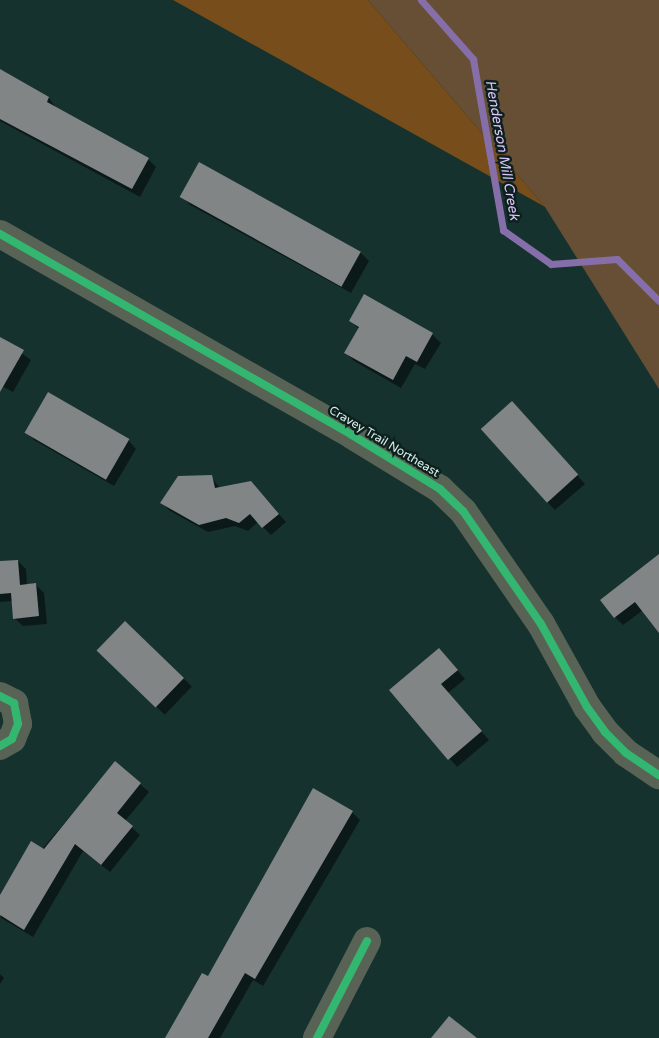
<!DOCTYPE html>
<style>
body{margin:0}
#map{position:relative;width:659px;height:1038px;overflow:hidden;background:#16322f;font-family:"Varela Round",sans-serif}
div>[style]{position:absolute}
.green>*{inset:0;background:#664f35}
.forest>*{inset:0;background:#764d1b}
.shadow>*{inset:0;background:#0007;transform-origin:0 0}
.stream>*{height:7px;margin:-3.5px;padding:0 3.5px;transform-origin:3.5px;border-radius:3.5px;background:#866fa9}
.building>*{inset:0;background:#818585;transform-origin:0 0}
.minor>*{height:28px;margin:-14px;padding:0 14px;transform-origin:14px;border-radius:14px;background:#596355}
.cycleway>*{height:8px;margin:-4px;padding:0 4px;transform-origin:4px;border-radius:4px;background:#33b770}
span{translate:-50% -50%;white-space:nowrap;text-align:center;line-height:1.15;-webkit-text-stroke:5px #0d201d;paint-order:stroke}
.street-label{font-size:12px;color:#d8f0eb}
.water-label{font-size:14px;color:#dcc6fc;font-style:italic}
</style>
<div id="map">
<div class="green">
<div style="clip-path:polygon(368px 0,659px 0,659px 389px,545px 207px)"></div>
</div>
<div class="forest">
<div style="clip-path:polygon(173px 0,368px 0,545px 207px,538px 203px)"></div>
</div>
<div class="shadow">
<div style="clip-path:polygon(0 70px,49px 98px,56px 108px,148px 159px,156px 167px,140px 197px,0 121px)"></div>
<div style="clip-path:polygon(200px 164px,361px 253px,369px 261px,351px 293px,190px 205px,182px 197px)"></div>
<div style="clip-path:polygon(365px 296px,432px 334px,441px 343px,425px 369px,415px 364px,401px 388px,354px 361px,346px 353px,359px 329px,351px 321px)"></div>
<div style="clip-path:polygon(0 338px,31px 360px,13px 392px,0 385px)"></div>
<div style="clip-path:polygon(48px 394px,128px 440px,136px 449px,114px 486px,34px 440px,26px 432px)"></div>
<div style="clip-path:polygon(520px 411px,585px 484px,555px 510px,547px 502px)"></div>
<div style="clip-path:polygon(211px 477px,220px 488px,251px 482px,286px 522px,271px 535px,258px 522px,248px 531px,235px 526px,208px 532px,170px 511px,162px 503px)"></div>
<div style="clip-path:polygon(18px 561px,26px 569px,27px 585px,36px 585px,44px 593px,47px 624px,23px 626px,14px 618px,13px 601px,0 602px,0 562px)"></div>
<div style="clip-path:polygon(659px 565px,659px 631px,643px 610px,623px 625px,615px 617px)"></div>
<div style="left:125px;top:622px;width:93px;height:39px;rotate:44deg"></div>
<div style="clip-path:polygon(439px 649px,465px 679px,448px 693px,489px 740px,457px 767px,390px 690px)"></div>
<div style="clip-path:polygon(116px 763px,149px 792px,125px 821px,140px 835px,110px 872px,83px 851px,33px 937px,1px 918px,0 898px)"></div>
<div style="clip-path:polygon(352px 812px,360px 820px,263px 986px,253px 980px,220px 1038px,166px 1038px,209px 978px)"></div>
<div style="clip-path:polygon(0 974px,4px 978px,0 984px)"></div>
</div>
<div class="stream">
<div style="left:421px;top:0;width:79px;rotate:48.6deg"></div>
<div style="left:473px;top:59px;width:174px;rotate:80deg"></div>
<div style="left:503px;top:230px;width:59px;rotate:35.3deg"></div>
<div style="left:551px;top:264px;width:66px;rotate:-4.3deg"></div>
<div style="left:617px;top:259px;width:59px;rotate:45deg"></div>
</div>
<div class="building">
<div style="clip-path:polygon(0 69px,49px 97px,47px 102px,149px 158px,132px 189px,0 119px)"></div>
<div style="left:199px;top:162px;width:185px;height:40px;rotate:29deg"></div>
<div style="clip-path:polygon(364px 294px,433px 333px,417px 362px,406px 356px,393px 380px,344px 353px,359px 327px,349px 321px)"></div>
<div style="clip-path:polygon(0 337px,24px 350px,0 392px)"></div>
<div style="left:48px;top:392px;width:94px;height:47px;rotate:30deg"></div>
<div style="left:512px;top:401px;width:99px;height:42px;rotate:48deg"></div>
<div style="clip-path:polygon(212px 475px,215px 488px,251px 481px,279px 514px,262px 528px,250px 514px,239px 523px,226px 518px,199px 525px,160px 503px,178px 476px)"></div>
<div style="clip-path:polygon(659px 554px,659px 633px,635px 602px,614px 618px,600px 600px)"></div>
<div style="clip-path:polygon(18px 560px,20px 585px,36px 583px,39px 616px,13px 619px,11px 593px,0 594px,0 561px)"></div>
<div style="left:125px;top:621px;width:82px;height:41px;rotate:44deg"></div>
<div style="clip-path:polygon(439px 648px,458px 670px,441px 684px,482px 731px,448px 760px,389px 690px)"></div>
<div style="clip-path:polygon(115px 761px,141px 783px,117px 813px,133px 826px,101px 865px,75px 844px,24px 930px,0 915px,0 895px,31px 841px,44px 849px)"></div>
<div style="clip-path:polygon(313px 788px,353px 811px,255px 979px,245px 973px,208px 1038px,165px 1038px,202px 973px,208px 976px)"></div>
<div style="clip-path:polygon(449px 1016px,477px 1038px,431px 1038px)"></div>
</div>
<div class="minor">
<div style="left:0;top:234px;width:405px;rotate:29.7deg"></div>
<div style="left:352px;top:435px;width:103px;rotate:31.5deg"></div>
<div style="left:440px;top:489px;width:32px;rotate:44deg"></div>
<div style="left:463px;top:511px;width:137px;rotate:55.4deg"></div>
<div style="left:541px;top:624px;width:95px;rotate:61deg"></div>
<div style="left:587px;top:707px;width:31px;rotate:54deg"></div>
<div style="left:605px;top:732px;width:30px;rotate:45deg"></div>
<div style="left:626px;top:753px;width:40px;rotate:34deg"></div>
<div style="left:0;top:696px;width:16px;rotate:27deg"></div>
<div style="left:14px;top:703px;width:21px;rotate:79deg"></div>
<div style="left:18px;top:724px;width:16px;rotate:112deg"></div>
<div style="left:12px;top:739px;width:14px;rotate:150deg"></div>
<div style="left:317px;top:1038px;width:109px;rotate:-62.7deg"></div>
</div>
<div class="cycleway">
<div style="left:0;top:234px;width:405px;rotate:29.7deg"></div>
<div style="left:352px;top:435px;width:103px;rotate:31.5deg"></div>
<div style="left:440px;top:489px;width:32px;rotate:44deg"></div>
<div style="left:463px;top:511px;width:137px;rotate:55.4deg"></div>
<div style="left:541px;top:624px;width:95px;rotate:61deg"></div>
<div style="left:587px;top:707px;width:31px;rotate:54deg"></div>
<div style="left:605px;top:732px;width:30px;rotate:45deg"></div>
<div style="left:626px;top:753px;width:40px;rotate:34deg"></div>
<div style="left:0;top:696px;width:16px;rotate:27deg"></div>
<div style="left:14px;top:703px;width:21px;rotate:79deg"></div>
<div style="left:18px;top:724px;width:16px;rotate:112deg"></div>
<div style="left:12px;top:739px;width:14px;rotate:150deg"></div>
<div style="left:317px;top:1038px;width:109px;rotate:-62.7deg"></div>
</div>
<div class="street-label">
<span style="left:384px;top:442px;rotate:31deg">Cravey Trail Northeast</span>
</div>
<div class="water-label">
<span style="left:502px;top:150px;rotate:80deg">Henderson Mill Creek</span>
</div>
</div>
